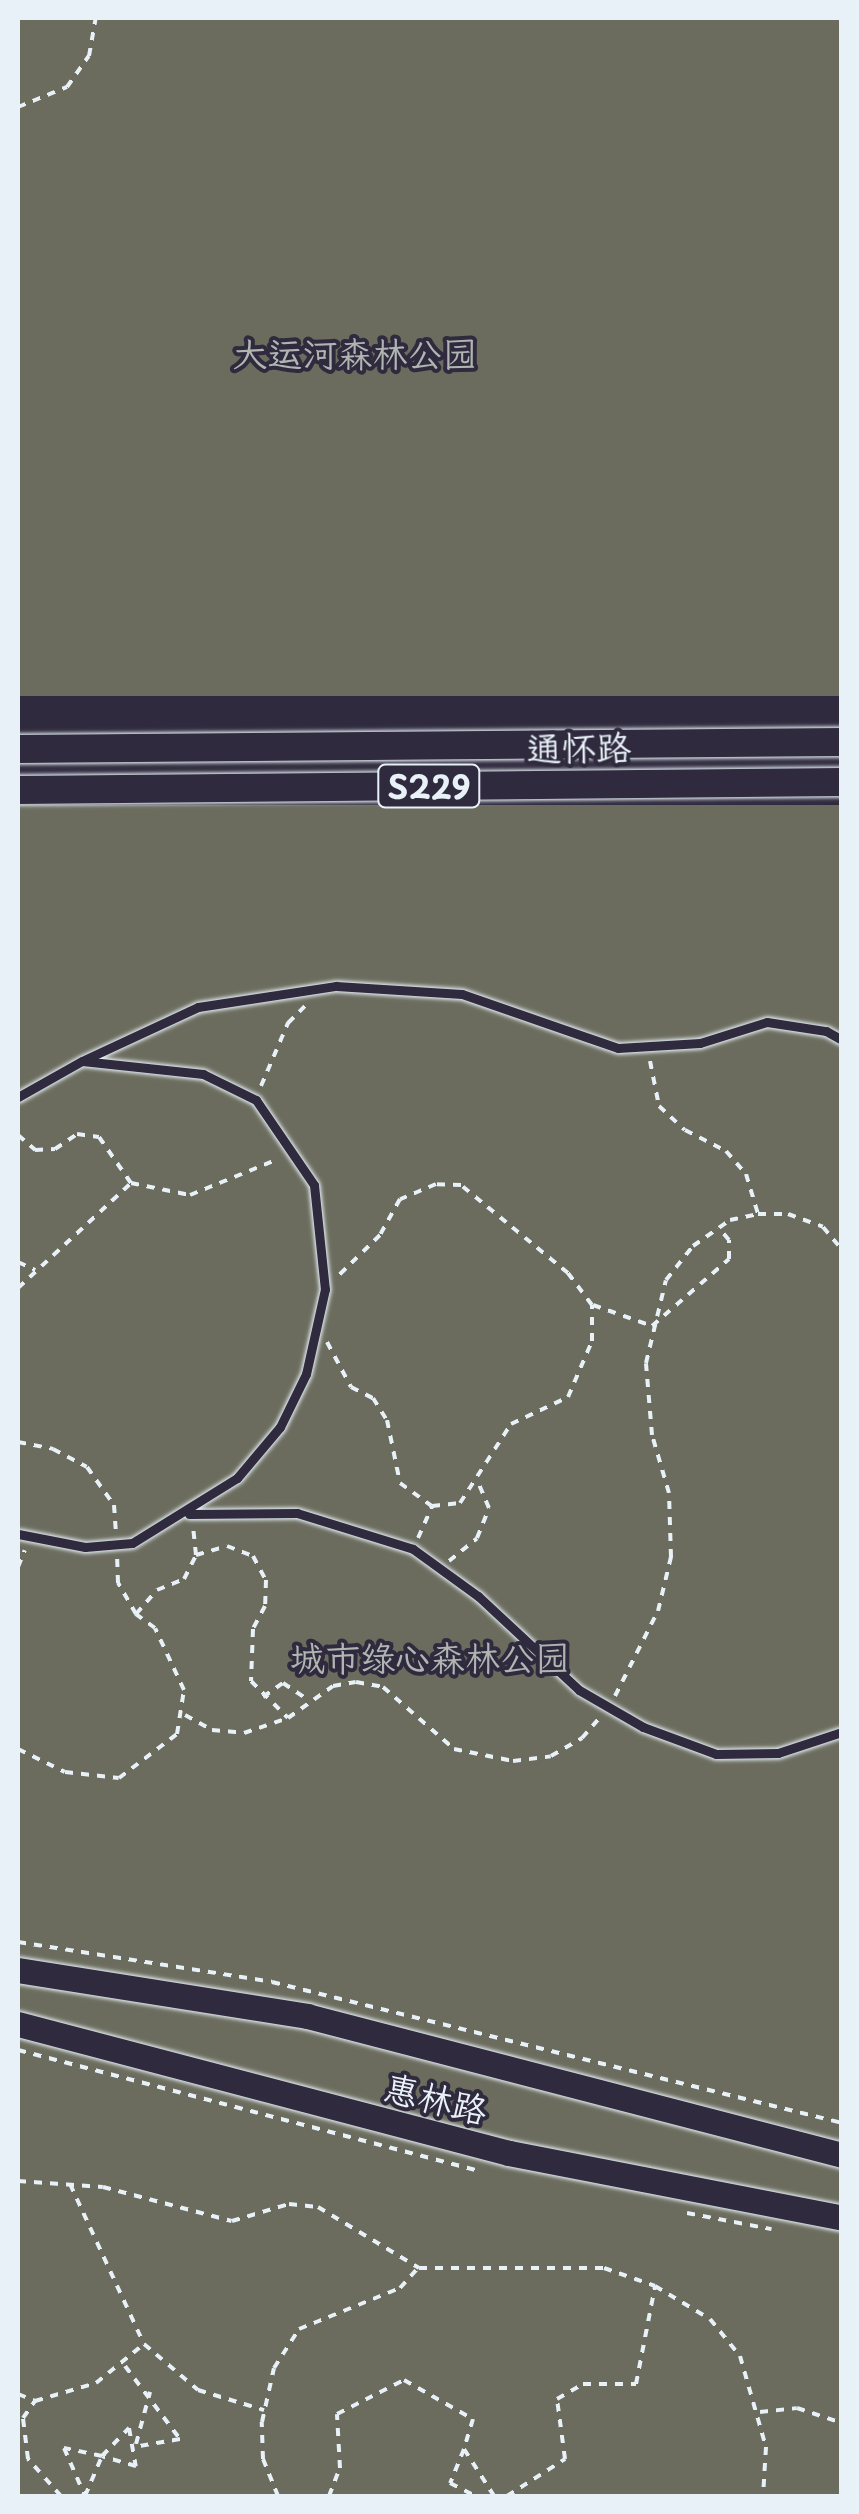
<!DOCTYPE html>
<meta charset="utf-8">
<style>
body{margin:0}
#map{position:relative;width:859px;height:2514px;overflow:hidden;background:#2f2a3d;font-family:"Playpen Sans","LXGW WenKai TC",sans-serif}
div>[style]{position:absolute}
.green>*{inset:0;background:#6b6c5d;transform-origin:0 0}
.path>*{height:4px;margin-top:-2px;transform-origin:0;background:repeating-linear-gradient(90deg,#e8f1f8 0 8px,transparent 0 16px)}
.roads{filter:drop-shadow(0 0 2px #e8f1f8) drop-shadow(0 0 2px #e8f1f8)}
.lane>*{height:9px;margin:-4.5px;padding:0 4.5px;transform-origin:4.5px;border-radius:4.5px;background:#2f2a3d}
.secondary>*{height:25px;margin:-12.5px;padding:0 12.5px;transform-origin:12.5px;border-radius:12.5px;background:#2f2a3d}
.primary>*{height:28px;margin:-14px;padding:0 14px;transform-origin:14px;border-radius:14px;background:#2f2a3d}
span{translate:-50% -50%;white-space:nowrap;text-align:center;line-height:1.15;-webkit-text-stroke:8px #2f2a3d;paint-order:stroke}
.shield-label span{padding:2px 8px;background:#2f2a3d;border:2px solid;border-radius:8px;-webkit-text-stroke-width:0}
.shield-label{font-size:32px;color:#e8f1f8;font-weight:700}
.park-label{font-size:35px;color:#b0b5b2}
.street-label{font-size:35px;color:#e8f1f8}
.frame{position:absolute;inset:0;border:20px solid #e8f1f8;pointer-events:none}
</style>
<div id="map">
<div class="green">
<div style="left:18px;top:18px;width:823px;height:678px"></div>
<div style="left:841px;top:805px;width:1691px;height:823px;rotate:90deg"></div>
</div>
<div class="path">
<div style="left:18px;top:107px;width:53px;rotate:-22.2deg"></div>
<div style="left:67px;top:87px;width:38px;rotate:-55deg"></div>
<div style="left:89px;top:56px;width:39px;rotate:-80deg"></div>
<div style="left:650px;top:1061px;width:46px;rotate:78.7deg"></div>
<div style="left:659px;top:1106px;width:35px;rotate:43deg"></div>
<div style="left:685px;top:1130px;width:46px;rotate:27.1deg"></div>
<div style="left:726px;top:1151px;width:30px;rotate:49deg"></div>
<div style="left:746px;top:1174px;width:42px;rotate:73.3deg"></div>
<div style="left:261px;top:1086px;width:69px;rotate:-66.8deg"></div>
<div style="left:288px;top:1023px;width:27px;rotate:-45deg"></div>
<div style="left:18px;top:1135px;width:23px;rotate:41deg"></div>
<div style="left:35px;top:1150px;width:20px;rotate:-3deg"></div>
<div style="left:55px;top:1149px;width:27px;rotate:-34deg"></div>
<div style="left:77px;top:1134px;width:22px;rotate:8deg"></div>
<div style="left:99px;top:1137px;width:56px;rotate:55.2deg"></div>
<div style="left:18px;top:1262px;width:19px;rotate:25deg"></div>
<div style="left:18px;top:1288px;width:154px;rotate:-42.9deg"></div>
<div style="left:131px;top:1183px;width:60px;rotate:11.5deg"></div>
<div style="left:190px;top:1195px;width:95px;rotate:-22.2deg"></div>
<div style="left:593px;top:1305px;width:63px;rotate:19.6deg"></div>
<div style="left:652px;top:1326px;width:102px;rotate:-41deg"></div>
<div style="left:729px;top:1259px;width:19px;rotate:-90deg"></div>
<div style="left:729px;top:1240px;width:16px;rotate:-130deg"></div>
<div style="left:327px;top:1342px;width:51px;rotate:61.9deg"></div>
<div style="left:351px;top:1387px;width:25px;rotate:27deg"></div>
<div style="left:373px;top:1398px;width:26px;rotate:58deg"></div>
<div style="left:387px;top:1420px;width:64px;rotate:78.3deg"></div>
<div style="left:400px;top:1483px;width:39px;rotate:36deg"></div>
<div style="left:432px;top:1506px;width:28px;rotate:-6deg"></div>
<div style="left:460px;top:1503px;width:94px;rotate:-57.2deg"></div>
<div style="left:511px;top:1424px;width:63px;rotate:-25.3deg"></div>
<div style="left:568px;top:1397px;width:61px;rotate:-66.8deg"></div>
<div style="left:592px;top:1341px;width:36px;rotate:-90deg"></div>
<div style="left:592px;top:1305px;width:40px;rotate:-127deg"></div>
<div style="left:568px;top:1273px;width:139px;rotate:-140.6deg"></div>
<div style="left:461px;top:1185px;width:25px;rotate:-178deg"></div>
<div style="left:436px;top:1184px;width:39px;rotate:157deg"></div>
<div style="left:400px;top:1199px;width:41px;rotate:119.1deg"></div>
<div style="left:380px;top:1235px;width:59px;rotate:135.7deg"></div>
<div style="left:18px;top:1442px;width:36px;rotate:11deg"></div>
<div style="left:53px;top:1449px;width:38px;rotate:28deg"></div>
<div style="left:87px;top:1467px;width:47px;rotate:54.6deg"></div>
<div style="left:114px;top:1505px;width:28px;rotate:86deg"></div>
<div style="left:418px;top:1538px;width:35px;rotate:-66deg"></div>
<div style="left:196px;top:1555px;width:32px;rotate:-16deg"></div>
<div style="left:227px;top:1546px;width:28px;rotate:21deg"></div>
<div style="left:253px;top:1556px;width:27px;rotate:62deg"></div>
<div style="left:266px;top:1580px;width:26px;rotate:92deg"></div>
<div style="left:265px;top:1606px;width:26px;rotate:118deg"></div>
<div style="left:253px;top:1629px;width:52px;rotate:92.2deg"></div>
<div style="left:251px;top:1681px;width:52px;rotate:45deg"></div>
<div style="left:449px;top:1561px;width:36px;rotate:-39deg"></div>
<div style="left:477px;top:1538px;width:32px;rotate:-68deg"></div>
<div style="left:489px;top:1508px;width:28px;rotate:-113deg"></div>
<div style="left:18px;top:1567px;width:18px;rotate:-68deg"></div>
<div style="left:136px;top:1614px;width:32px;rotate:-49deg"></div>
<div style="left:157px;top:1590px;width:29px;rotate:-22deg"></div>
<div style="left:184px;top:1579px;width:27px;rotate:-63deg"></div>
<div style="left:196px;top:1555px;width:27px;rotate:-96deg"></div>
<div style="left:615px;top:1696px;width:95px;rotate:-63.2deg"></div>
<div style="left:658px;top:1611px;width:56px;rotate:-76.5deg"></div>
<div style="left:671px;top:1557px;width:64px;rotate:-91.8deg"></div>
<div style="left:669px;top:1493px;width:60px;rotate:-106.3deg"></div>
<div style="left:652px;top:1435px;width:72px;rotate:-94.8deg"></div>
<div style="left:646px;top:1363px;width:85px;rotate:-76.5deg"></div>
<div style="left:666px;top:1280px;width:43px;rotate:-51.5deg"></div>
<div style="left:693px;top:1246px;width:45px;rotate:-35.1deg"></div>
<div style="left:730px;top:1220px;width:29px;rotate:-12deg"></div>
<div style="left:758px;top:1214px;width:30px"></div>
<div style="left:788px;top:1214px;width:37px;rotate:20deg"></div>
<div style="left:823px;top:1227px;width:30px;rotate:50deg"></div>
<div style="left:263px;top:1697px;width:24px;rotate:-35deg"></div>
<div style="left:283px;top:1683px;width:29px;rotate:34deg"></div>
<div style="left:185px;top:1715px;width:31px;rotate:29deg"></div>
<div style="left:212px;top:1730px;width:32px;rotate:5deg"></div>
<div style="left:244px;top:1733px;width:46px;rotate:-18.8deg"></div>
<div style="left:288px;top:1718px;width:55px;rotate:-35.4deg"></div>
<div style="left:333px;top:1686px;width:23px;rotate:-10deg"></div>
<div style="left:356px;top:1682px;width:27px;rotate:10deg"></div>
<div style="left:383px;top:1687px;width:94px;rotate:41.1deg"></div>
<div style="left:454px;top:1749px;width:60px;rotate:11.5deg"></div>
<div style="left:513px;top:1761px;width:38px;rotate:-7deg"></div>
<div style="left:551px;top:1756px;width:36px;rotate:-30deg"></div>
<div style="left:582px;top:1738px;width:29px;rotate:-49deg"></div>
<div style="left:18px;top:1749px;width:52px;rotate:26.1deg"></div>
<div style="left:65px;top:1772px;width:54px;rotate:6.3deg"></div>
<div style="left:119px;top:1778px;width:73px;rotate:-37.2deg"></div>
<div style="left:177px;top:1734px;width:45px;rotate:-81deg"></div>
<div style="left:184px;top:1690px;width:68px;rotate:-115.1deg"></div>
<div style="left:155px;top:1628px;width:24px;rotate:-144deg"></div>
<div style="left:136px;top:1614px;width:36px;rotate:-120deg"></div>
<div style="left:118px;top:1583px;width:26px;rotate:-92deg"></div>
<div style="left:18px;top:1942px;width:257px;rotate:8.9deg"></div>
<div style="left:272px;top:1982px;width:587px;rotate:13.89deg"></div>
<div style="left:18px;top:2050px;width:474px;rotate:14.7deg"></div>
<div style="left:18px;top:2181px;width:85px;rotate:4deg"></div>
<div style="left:103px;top:2187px;width:133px;rotate:14.8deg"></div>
<div style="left:232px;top:2221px;width:59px;rotate:-16.6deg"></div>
<div style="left:289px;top:2204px;width:29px;rotate:6deg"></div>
<div style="left:318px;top:2207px;width:118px;rotate:31.1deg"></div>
<div style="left:419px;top:2268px;width:185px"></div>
<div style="left:604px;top:2268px;width:54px;rotate:19.4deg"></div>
<div style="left:655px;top:2286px;width:64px;rotate:31deg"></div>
<div style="left:710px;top:2319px;width:48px;rotate:51deg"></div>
<div style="left:740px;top:2356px;width:95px;rotate:74.1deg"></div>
<div style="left:766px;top:2447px;width:49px;rotate:93.5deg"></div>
<div style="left:70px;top:2184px;width:176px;rotate:65.2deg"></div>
<div style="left:144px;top:2344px;width:71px;rotate:40.4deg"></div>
<div style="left:198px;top:2390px;width:69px;rotate:16.9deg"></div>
<div style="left:687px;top:2213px;width:86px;rotate:10.8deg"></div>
<div style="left:125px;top:2366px;width:91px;rotate:53deg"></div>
<div style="left:180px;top:2439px;width:47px;rotate:170.1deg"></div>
<div style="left:18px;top:2394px;width:18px;rotate:22deg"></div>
<div style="left:760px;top:2412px;width:37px;rotate:-6deg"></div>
<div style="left:797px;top:2408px;width:47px;rotate:18.4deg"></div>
<div style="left:136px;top:2444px;width:54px;rotate:-74.9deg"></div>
<div style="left:464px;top:2449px;width:37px;rotate:112deg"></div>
<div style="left:450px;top:2483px;width:29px;rotate:27deg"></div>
<div style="left:61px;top:2496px;width:50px;rotate:-131.7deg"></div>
<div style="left:28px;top:2459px;width:41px;rotate:-97deg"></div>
<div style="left:23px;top:2418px;width:21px;rotate:-55deg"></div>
<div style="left:35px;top:2401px;width:64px;rotate:-16.4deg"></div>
<div style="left:96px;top:2383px;width:62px;rotate:-39.1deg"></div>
<div style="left:84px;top:2496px;width:1px"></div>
<div style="left:85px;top:2496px;width:43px;rotate:-67deg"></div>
<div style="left:102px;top:2456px;width:39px;rotate:-46deg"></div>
<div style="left:129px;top:2428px;width:39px;rotate:80deg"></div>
<div style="left:136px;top:2466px;width:35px;rotate:-164deg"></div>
<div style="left:102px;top:2456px;width:39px;rotate:-168deg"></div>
<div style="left:64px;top:2448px;width:52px;rotate:66.4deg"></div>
<div style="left:278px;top:2496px;width:40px;rotate:-112deg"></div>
<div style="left:263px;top:2459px;width:37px;rotate:-92deg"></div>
<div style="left:262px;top:2422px;width:55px;rotate:-77.5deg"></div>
<div style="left:274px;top:2368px;width:46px;rotate:-57.3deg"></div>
<div style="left:299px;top:2329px;width:109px;rotate:-22.1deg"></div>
<div style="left:400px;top:2288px;width:27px;rotate:-48deg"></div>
<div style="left:329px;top:2496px;width:30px;rotate:-69deg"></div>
<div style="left:340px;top:2468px;width:54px;rotate:-93.2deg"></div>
<div style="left:337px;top:2414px;width:75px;rotate:-26.9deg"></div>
<div style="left:404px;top:2380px;width:79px;rotate:29.5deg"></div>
<div style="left:473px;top:2419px;width:31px;rotate:107deg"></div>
<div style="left:464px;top:2449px;width:56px;rotate:57.4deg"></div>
<div style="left:507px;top:2496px;width:69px;rotate:-32.5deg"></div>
<div style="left:565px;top:2459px;width:61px;rotate:-97.6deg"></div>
<div style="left:557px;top:2399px;width:30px;rotate:-30deg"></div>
<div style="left:583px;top:2384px;width:53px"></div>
<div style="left:636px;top:2384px;width:100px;rotate:-79deg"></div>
</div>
<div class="roads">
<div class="lane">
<div style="left:84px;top:1060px;width:126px;rotate:-24.9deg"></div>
<div style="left:198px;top:1007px;width:140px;rotate:-8.7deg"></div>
<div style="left:336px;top:986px;width:126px;rotate:3.6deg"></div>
<div style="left:462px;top:994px;width:165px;rotate:19.1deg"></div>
<div style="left:618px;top:1048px;width:82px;rotate:-3.5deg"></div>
<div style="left:700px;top:1043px;width:70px;rotate:-17.4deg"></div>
<div style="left:767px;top:1022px;width:60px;rotate:8.7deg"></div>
<div style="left:826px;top:1031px;width:18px;rotate:29deg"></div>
<div style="left:18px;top:1097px;width:73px;rotate:-29.4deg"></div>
<div style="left:82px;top:1061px;width:122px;rotate:6.1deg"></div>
<div style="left:203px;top:1074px;width:59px;rotate:26.1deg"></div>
<div style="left:256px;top:1100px;width:103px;rotate:55.7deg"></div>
<div style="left:314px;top:1185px;width:105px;rotate:84deg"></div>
<div style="left:325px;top:1289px;width:87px;rotate:102.6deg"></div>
<div style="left:306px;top:1374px;width:59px;rotate:116.1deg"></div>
<div style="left:280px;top:1427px;width:67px;rotate:130.1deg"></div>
<div style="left:237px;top:1478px;width:123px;rotate:148.2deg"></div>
<div style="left:132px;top:1543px;width:47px;rotate:175.1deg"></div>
<div style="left:85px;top:1547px;width:68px;rotate:-169deg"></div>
<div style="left:189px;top:1514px;width:108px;rotate:-0.5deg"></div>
<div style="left:297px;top:1513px;width:121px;rotate:17.2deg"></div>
<div style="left:413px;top:1549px;width:80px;rotate:35.9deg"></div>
<div style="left:478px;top:1596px;width:138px;rotate:42.9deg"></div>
<div style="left:579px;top:1690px;width:74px;rotate:30deg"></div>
<div style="left:643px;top:1727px;width:78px;rotate:20.3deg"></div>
<div style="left:716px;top:1754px;width:62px;rotate:-0.9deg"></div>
<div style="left:778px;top:1753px;width:67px;rotate:-18.2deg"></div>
</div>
<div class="secondary">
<div style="left:18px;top:1970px;width:293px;rotate:9deg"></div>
<div style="left:307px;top:2016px;width:553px;rotate:14.56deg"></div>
<div style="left:18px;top:2024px;width:508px;rotate:14.72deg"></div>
<div style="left:509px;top:2153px;width:339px;rotate:11deg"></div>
</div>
<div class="primary">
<div style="left:18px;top:749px;width:824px;rotate:-0.49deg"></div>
<div style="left:18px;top:790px;width:824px;rotate:-0.56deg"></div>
</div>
</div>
<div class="shield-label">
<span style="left:429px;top:786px">S229</span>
</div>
<div class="park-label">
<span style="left:355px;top:353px">大运河森林公园</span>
<span style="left:430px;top:1657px">城市绿心森林公园</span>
</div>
<div class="street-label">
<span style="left:579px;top:747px;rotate:-1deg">通怀路</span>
<span style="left:436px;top:2098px;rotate:14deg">惠林路</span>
</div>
<div class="frame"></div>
</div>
